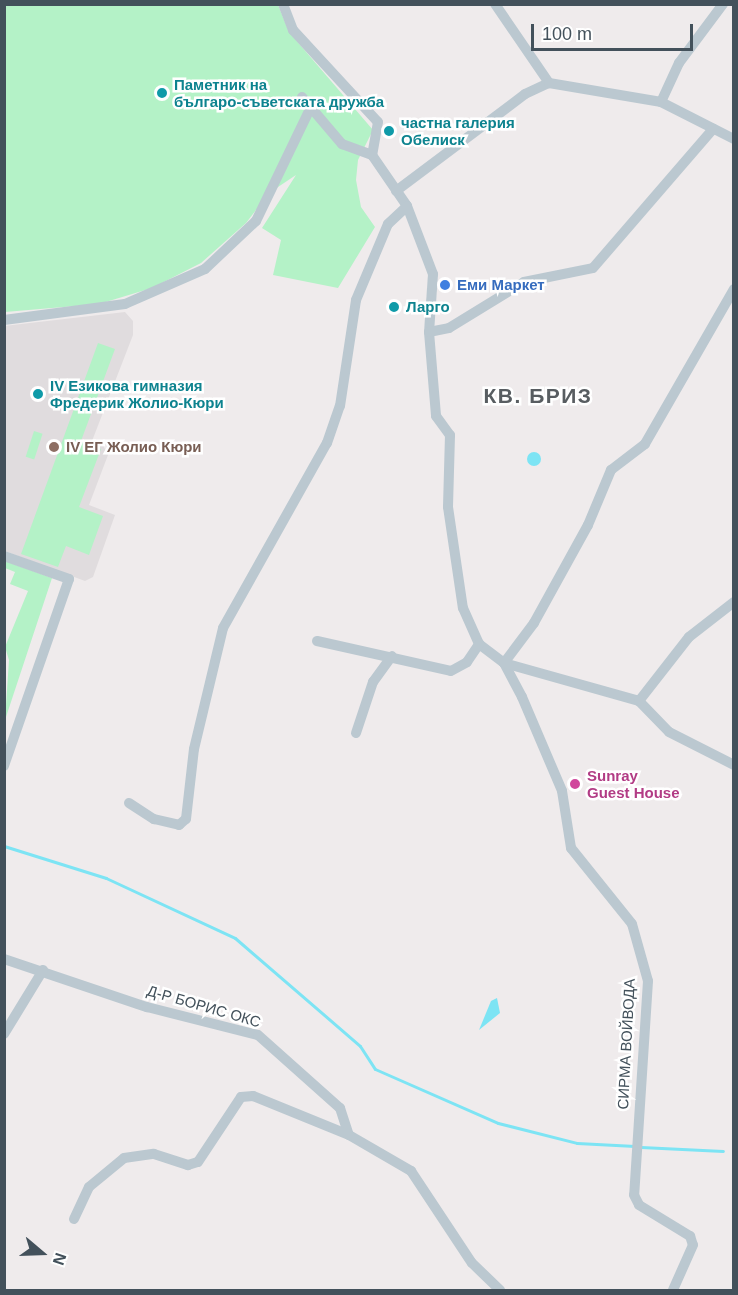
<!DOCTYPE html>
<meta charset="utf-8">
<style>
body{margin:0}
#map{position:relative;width:738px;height:1295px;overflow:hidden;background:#efebec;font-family:Helvetica,sans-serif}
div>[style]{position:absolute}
.education>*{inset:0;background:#e0dcde}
.green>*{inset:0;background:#b4f2c7;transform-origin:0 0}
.water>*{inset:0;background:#7de4f4}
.round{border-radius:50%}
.stream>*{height:3px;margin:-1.5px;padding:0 1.5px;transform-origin:1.5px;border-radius:1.5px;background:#7de4f4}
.street>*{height:10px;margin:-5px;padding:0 5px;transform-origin:5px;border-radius:5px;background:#bbc8d0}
.dots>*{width:16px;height:16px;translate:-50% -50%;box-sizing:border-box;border:3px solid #fff;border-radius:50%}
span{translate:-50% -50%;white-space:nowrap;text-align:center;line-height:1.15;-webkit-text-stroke:5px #fff;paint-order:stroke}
.culture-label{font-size:15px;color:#0d838f;font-weight:700}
.left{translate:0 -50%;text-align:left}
.shop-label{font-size:15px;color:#366cbe;font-weight:700}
.education-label{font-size:15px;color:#785e54;font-weight:700}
.hotel-label{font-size:15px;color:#b23c85;font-weight:700}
.street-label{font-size:15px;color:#43515b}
.district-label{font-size:21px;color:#585d61;font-weight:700;letter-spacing:1.5px}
.frame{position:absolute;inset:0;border:6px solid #43515b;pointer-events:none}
.north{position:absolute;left:12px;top:1223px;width:60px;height:60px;-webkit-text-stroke:4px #fff;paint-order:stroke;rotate:109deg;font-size:16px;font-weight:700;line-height:24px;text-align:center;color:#43515b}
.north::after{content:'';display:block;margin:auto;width:21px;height:27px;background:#43515b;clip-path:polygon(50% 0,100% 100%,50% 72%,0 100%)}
.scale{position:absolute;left:531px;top:24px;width:162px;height:27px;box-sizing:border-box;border:3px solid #43515b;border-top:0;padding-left:8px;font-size:18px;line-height:21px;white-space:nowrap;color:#43515b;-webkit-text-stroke:4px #fff;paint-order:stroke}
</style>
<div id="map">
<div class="education">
<div style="clip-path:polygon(125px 312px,133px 321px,133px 335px,92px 441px,103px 445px,108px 455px,89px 505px,115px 515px,93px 577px,85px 581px,5px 551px,4px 326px)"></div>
</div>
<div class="green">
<div style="clip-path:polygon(5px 5px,278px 5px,289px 32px,373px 130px,358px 160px,356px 180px,361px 207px,375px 227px,338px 288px,273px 275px,281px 240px,262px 228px,296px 175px,269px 193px,246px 223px,201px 263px,152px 288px,99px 304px,5px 312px)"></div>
<div style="clip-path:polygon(98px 343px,115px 349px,81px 441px,101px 449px,79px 507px,103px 516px,89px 555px,66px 546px,58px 567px,21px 554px)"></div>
<div style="left:34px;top:431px;width:9px;height:27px;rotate:18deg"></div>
<div style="clip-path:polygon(5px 561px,52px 578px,5px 720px,9px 660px,5px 647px,28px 591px,10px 584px,15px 572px,5px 568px)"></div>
</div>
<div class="water">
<div class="round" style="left:527px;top:452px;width:14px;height:14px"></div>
<div style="clip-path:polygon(497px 998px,500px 1013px,479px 1030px,491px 1001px)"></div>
</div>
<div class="stream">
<div style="left:4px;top:846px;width:107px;rotate:17.4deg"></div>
<div style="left:106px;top:878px;width:142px;rotate:24.9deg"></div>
<div style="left:235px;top:938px;width:165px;rotate:40.8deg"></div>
<div style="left:360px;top:1046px;width:27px;rotate:57deg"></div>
<div style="left:375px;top:1069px;width:134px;rotate:23.7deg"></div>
<div style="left:498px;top:1123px;width:81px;rotate:14.2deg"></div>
<div style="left:577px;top:1143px;width:58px;rotate:3deg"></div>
<div style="left:641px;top:1147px;width:82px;rotate:2.8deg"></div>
</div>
<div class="street">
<div style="left:283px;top:4px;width:28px;rotate:69deg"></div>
<div style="left:293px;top:30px;width:125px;rotate:47.3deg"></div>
<div style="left:378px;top:122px;width:34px;rotate:100deg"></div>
<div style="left:495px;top:4px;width:96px;rotate:55.6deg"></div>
<div style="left:302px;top:97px;width:62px;rotate:49.6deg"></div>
<div style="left:342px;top:144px;width:32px;rotate:20deg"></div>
<div style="left:661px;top:102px;width:43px;rotate:-65.2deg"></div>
<div style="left:679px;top:63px;width:74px;rotate:-53.3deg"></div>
<div style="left:372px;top:155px;width:62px;rotate:55.5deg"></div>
<div style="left:407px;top:206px;width:73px;rotate:69.1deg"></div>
<div style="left:433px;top:274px;width:58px;rotate:93.9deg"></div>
<div style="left:429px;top:332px;width:84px;rotate:85.2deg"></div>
<div style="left:436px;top:416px;width:24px;rotate:54deg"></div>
<div style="left:450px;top:435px;width:72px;rotate:91.6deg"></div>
<div style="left:448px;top:507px;width:102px;rotate:81.6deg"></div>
<div style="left:463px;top:608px;width:39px;rotate:66deg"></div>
<div style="left:479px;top:644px;width:31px;rotate:37deg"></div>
<div style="left:504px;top:663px;width:38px;rotate:62deg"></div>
<div style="left:522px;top:697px;width:102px;rotate:66.9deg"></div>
<div style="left:562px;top:791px;width:58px;rotate:81deg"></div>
<div style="left:571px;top:848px;width:97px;rotate:51.2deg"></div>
<div style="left:632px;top:924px;width:59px;rotate:74.3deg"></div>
<div style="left:648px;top:981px;width:214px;rotate:93.7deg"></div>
<div style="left:634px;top:1195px;width:11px;rotate:63deg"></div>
<div style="left:639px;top:1205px;width:60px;rotate:31.3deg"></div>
<div style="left:690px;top:1236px;width:9px;rotate:72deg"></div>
<div style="left:693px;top:1245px;width:49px;rotate:114deg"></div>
<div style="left:396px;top:191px;width:161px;rotate:-36.9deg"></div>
<div style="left:525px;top:94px;width:26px;rotate:-25deg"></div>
<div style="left:549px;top:83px;width:114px;rotate:9.6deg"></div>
<div style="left:661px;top:102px;width:82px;rotate:26.9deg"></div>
<div style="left:734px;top:289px;width:179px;rotate:119.9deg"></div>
<div style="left:645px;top:444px;width:43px;rotate:142.6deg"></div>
<div style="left:611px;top:470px;width:60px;rotate:112.7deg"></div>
<div style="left:588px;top:525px;width:112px;rotate:118.9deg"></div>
<div style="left:534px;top:623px;width:50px;rotate:126.9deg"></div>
<div style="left:504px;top:663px;width:140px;rotate:15.7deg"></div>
<div style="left:639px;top:701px;width:43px;rotate:45.9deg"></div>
<div style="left:669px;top:732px;width:73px;rotate:26.9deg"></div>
<div style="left:4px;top:320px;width:122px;rotate:-7.5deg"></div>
<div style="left:125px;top:304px;width:87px;rotate:-23.6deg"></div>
<div style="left:205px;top:269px;width:70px;rotate:-43.3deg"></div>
<div style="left:256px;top:221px;width:122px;rotate:-64.3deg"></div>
<div style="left:429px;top:332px;width:20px;rotate:-11deg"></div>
<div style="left:449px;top:328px;width:88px;rotate:-31.5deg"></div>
<div style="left:524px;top:282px;width:70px;rotate:-11.5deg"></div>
<div style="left:593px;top:268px;width:184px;rotate:-49.2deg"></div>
<div style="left:4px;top:556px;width:69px;rotate:19.5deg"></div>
<div style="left:69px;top:579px;width:198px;rotate:109.2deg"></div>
<div style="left:317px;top:641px;width:137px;rotate:12.6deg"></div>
<div style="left:451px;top:671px;width:18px;rotate:-29deg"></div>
<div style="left:467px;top:662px;width:22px;rotate:-56deg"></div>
<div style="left:639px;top:701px;width:81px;rotate:-52deg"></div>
<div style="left:689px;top:637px;width:57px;rotate:-37.9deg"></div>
<div style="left:356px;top:733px;width:54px;rotate:-71.6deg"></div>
<div style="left:373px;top:682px;width:32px;rotate:-54deg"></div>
<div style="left:129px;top:803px;width:30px;rotate:33deg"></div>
<div style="left:154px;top:819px;width:26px;rotate:13deg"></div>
<div style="left:179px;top:825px;width:9px;rotate:-41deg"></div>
<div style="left:186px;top:819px;width:70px;rotate:-83.5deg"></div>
<div style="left:194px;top:749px;width:124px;rotate:-76.5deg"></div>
<div style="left:223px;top:628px;width:212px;rotate:-60.7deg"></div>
<div style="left:327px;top:443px;width:39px;rotate:-71deg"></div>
<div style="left:340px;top:406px;width:107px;rotate:-81.4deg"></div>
<div style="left:356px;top:300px;width:82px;rotate:-67.2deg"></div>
<div style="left:388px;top:224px;width:26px;rotate:-43deg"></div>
<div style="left:4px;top:959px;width:151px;rotate:18.6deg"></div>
<div style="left:147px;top:1007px;width:114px;rotate:14.2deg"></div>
<div style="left:258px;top:1035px;width:110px;rotate:41.7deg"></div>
<div style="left:340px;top:1108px;width:28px;rotate:72deg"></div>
<div style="left:349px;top:1135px;width:72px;rotate:30.1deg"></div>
<div style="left:411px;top:1171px;width:110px;rotate:56.5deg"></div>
<div style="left:472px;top:1263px;width:39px;rotate:44deg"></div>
<div style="left:4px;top:1034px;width:75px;rotate:-58.6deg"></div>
<div style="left:74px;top:1219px;width:35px;rotate:-65deg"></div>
<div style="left:89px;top:1187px;width:45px;rotate:-39.6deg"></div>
<div style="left:124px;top:1158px;width:30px;rotate:-8deg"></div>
<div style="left:154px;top:1154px;width:36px;rotate:18deg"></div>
<div style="left:188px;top:1165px;width:10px;rotate:-17deg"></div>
<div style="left:198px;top:1162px;width:78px;rotate:-56.5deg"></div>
<div style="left:241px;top:1097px;width:12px;rotate:-5deg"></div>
<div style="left:253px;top:1096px;width:104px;rotate:22.1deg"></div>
</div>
<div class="dots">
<div style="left:162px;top:93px;background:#0f9aa8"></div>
<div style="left:389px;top:131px;background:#0f9aa8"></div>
<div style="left:445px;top:285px;background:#3f7fe0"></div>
<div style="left:394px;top:307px;background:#0f9aa8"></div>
<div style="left:38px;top:394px;background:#0f9aa8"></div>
<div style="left:54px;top:447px;background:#8d6e63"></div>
<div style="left:575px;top:784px;background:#d1479c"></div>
</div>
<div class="culture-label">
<span class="left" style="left:174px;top:93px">Паметник на<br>българо-съветската дружба</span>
<span class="left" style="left:401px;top:131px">частна галерия<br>Обелиск</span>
<span class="left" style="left:406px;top:307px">Ларго</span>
<span class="left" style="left:50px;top:394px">IV Езикова гимназия<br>Фредерик Жолио-Кюри</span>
</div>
<div class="shop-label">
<span class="left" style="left:457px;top:285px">Еми Маркет</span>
</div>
<div class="education-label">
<span class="left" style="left:66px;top:447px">IV ЕГ Жолио Кюри</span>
</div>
<div class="hotel-label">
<span class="left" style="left:587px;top:784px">Sunray<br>Guest House</span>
</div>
<div class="street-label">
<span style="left:204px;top:1006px;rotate:16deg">Д-Р БОРИС ОКС</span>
<span style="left:626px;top:1044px;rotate:-87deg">СИРМА ВОЙВОДА</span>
</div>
<div class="district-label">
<span style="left:538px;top:396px">КВ. БРИЗ</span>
</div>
<div class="frame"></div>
<div class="north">N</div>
<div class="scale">100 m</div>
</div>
